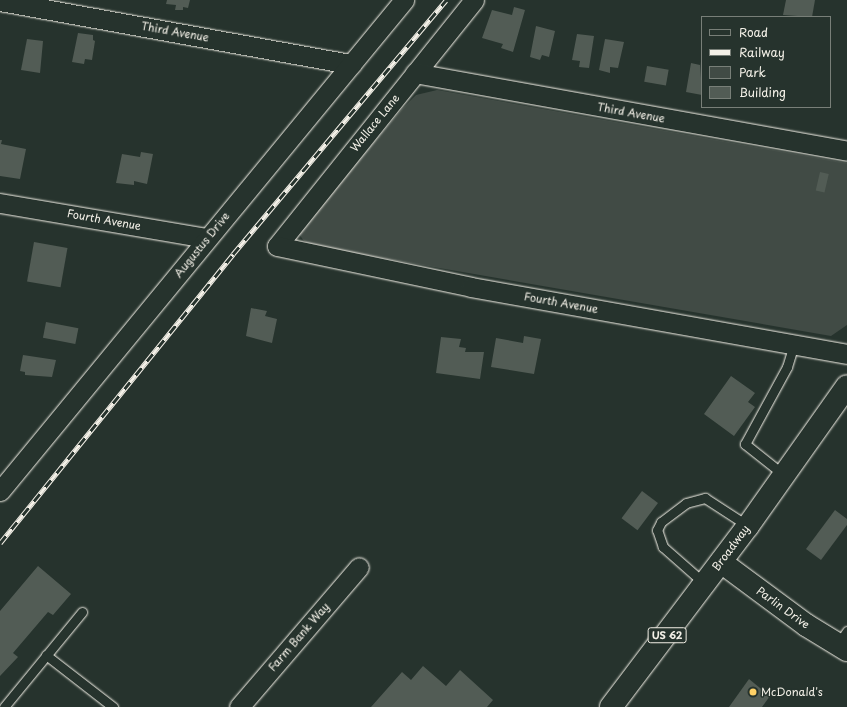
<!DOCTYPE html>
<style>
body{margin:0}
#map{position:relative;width:847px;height:707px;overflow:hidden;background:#26332d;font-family:"Playpen Sans",sans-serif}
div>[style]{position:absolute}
.green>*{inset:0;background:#414b45}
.building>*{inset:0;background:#525c55;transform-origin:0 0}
.roads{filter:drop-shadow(0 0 1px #f4f1e8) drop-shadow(0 0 1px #f4f1e8)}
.service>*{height:9px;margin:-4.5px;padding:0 4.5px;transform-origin:4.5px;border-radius:4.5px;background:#26332d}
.minor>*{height:19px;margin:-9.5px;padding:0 9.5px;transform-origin:9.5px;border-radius:9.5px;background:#26332d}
.tertiary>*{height:22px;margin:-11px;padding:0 11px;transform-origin:11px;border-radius:11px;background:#26332d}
.primary>*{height:22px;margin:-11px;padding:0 11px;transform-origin:11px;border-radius:11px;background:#26332d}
.rail>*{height:4.5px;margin-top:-2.25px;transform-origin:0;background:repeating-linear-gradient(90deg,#26332d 0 9px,#f4f1e8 0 18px);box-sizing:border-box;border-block:1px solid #f4f1e8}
.dots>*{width:11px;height:11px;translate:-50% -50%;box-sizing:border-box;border:2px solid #26332d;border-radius:50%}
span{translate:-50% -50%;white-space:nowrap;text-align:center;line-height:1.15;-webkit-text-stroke:3px #26332d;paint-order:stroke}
.shield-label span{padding:1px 3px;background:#26332d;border:1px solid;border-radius:3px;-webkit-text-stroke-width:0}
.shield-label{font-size:10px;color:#f4f1e8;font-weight:700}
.street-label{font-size:11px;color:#f4f1e8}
.poi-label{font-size:11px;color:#f4f1e8}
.left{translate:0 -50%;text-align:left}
.legend{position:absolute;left:701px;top:16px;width:130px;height:92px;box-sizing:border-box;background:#26332d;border:1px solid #787f78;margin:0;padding:5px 7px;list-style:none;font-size:12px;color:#f4f1e8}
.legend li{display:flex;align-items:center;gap:8px;height:20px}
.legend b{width:20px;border:1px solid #787f78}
</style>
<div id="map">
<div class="green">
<div style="clip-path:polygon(437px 90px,847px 163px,847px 325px,831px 336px,313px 246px,303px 240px,298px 232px,402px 109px,416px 95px)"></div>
</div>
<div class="building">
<div style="clip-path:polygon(167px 0,190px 0,188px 8px,183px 7px,183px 10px,175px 10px,176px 5px,166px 4px)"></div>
<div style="clip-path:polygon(786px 0,815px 0,812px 17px,783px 15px)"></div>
<div style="clip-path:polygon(514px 7px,525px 10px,513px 52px,501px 48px,503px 44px,482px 38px,492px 10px,512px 15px)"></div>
<div style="clip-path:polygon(536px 26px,555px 31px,549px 57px,542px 55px,540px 60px,530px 57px)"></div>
<div style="clip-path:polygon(78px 33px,93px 35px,93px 40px,95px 41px,92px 60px,85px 59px,84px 64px,72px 62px)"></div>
<div style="clip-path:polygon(577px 34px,594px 36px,589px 68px,579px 67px,580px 61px,572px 60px)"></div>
<div style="clip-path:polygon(27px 39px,43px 41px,40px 73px,21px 70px)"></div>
<div style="clip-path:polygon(605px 39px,624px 42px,618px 68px,610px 67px,610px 73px,599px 70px)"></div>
<div style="clip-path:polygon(700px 61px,702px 95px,686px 92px,691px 63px,700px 65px)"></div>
<div style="left:647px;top:66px;width:22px;height:16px;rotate:10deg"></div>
<div style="clip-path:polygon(0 140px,2px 140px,1px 144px,26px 149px,20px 179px,0 176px)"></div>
<div style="clip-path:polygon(141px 152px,153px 154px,147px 184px,134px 181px,134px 185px,116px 183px,122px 154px,140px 157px)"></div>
<div style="left:820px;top:172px;width:9px;height:19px;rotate:13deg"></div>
<div style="left:34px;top:242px;width:34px;height:40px;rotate:10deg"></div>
<div style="clip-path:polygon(251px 308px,267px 311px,265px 316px,277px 319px,272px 343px,246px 336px)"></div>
<div style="left:46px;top:322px;width:33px;height:16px;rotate:11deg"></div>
<div style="clip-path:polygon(524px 336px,541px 339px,534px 374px,491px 367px,496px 338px,523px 343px)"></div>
<div style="clip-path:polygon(441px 337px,461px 339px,459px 347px,466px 348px,465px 352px,484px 352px,480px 379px,436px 373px)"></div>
<div style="clip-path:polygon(23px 355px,56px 360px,52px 377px,25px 375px,25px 372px,20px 371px)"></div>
<div style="clip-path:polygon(731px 376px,755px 393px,748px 402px,755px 407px,734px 436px,704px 414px)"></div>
<div style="left:642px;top:491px;width:20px;height:34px;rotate:37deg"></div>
<div style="clip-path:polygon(835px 510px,847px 519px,847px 525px,821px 560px,806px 549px)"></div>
<div style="clip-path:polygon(38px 566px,71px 594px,53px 615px,48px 612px,13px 653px,18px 657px,0 676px,0 611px)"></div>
<div style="clip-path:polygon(423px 666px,446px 686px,460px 670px,493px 700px,487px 707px,371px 707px,402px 672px,411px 680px)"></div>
<div style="clip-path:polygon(749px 679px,770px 696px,762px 707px,729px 707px)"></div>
</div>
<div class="roads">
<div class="service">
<div style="left:784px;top:475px;width:50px;rotate:-141.5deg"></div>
<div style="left:745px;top:444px;width:88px;rotate:-61.4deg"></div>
<div style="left:787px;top:367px;width:24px;rotate:-73deg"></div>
<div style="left:704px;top:583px;width:55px;rotate:-138.7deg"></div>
<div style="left:663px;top:547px;width:18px;rotate:-109deg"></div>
<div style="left:657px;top:530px;width:9px;rotate:-63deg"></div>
<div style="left:661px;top:522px;width:31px;rotate:-37deg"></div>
<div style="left:686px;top:503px;width:20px;rotate:-15deg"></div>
<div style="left:705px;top:498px;width:51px;rotate:33.1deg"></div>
<div style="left:838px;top:644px;width:16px;rotate:-55deg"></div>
<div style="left:46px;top:655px;width:85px;rotate:37.8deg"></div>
<div style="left:4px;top:707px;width:123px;rotate:-50.6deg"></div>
</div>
<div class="minor">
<div style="left:474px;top:0;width:315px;rotate:128.7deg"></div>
<div style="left:277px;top:246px;width:198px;rotate:11.9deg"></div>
<div style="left:471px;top:287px;width:382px;rotate:10.1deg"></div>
<div style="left:0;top:1px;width:357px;rotate:10.2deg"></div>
<div style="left:415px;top:73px;width:439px;rotate:10.2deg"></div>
<div style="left:0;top:203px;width:210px;rotate:9.6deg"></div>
<div style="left:0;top:491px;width:636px;rotate:-50.55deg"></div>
<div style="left:239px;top:707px;width:184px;rotate:-49.4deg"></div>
</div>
<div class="tertiary">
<div style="left:721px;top:562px;width:106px;rotate:36.5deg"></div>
<div style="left:806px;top:625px;width:48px;rotate:31.4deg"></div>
</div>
<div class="primary">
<div style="left:611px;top:707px;width:227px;rotate:-52.9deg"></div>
<div style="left:748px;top:526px;width:171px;rotate:-54.7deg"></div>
</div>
</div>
<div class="rail">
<div style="left:0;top:543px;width:371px;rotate:-51.1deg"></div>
<div style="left:233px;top:254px;width:331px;rotate:-50deg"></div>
</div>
<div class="dots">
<div style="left:753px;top:692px;background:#ffd166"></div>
</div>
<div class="shield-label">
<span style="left:667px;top:635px">US 62</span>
</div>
<div class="street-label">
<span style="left:175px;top:32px;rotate:10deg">Third Avenue</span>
<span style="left:631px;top:113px;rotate:10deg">Third Avenue</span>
<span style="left:375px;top:123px;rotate:-51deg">Wallace Lane</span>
<span style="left:104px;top:220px;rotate:10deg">Fourth Avenue</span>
<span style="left:202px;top:245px;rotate:-51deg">Augustus Drive</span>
<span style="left:561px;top:303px;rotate:10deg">Fourth Avenue</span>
<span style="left:731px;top:548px;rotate:-53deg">Broadway</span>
<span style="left:783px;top:608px;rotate:36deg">Parlin Drive</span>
<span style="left:299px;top:637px;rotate:-49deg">Farm Bank Way</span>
</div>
<div class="poi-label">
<span class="left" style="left:761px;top:692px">McDonald's</span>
</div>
<ul class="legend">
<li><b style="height:5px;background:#26332d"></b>Road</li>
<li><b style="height:5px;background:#f4f1e8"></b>Railway</li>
<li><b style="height:11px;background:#414b45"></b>Park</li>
<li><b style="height:11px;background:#525c55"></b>Building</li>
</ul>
</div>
